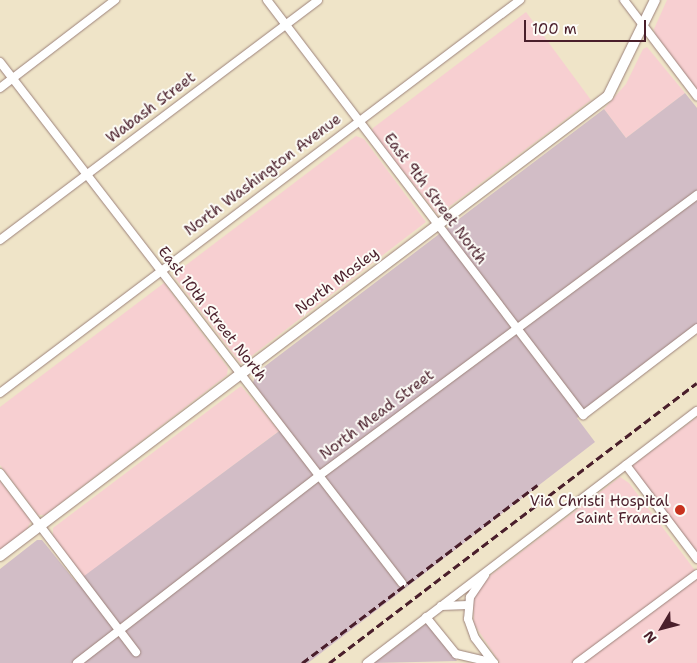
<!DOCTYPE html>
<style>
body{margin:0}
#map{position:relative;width:697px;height:663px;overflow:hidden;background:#efe4c8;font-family:"Shantell Sans",sans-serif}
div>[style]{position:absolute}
.built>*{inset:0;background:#f7cfd1}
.industrial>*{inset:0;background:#d2bdc6}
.roads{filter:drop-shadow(0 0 1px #9c827a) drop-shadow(0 0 1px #9c827a)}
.minor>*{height:8px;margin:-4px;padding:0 4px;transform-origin:4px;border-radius:4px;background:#fff}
.tertiary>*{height:10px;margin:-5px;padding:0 5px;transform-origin:5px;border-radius:5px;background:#fff}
.rail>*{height:2.5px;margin-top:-1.25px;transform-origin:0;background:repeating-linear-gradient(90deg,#4a1f2b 0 8px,transparent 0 12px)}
.dots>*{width:14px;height:14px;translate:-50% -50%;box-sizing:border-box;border:2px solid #fdfcf7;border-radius:50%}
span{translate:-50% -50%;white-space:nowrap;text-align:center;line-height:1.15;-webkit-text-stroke:4px #fdfcf7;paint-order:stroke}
.street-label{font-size:15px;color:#4a1f2b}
.poi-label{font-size:15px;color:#4a1f2b}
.right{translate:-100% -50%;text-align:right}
.north{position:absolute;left:637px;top:603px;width:50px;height:50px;-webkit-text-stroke:4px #fdfcf7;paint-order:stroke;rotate:233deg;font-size:14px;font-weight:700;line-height:20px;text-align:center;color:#4a1f2b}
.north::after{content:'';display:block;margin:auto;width:18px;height:22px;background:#4a1f2b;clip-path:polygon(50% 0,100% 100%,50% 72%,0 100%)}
.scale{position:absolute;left:524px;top:20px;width:122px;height:22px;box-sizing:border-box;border:2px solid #4a1f2b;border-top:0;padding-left:6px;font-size:15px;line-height:18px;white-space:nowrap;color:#4a1f2b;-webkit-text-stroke:4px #fdfcf7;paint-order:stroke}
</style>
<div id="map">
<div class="built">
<div style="clip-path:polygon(667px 0,697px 0,697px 90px,655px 34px,654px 29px)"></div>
<div style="clip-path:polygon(526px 12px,591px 100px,438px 215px,372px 132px,373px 128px)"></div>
<div style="clip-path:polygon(647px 47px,685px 93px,626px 138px,604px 109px,626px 84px,643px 49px)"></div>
<div style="clip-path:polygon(356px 136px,364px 139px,426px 222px,241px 364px,173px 275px)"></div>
<div style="clip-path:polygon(164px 283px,228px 368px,227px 375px,45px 515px,38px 515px,0 465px,0 407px)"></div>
<div style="clip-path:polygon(241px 386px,279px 431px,84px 577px,53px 536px,53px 528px)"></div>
<div style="clip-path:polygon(697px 417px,697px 553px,630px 467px)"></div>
<div style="clip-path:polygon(620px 477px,629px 483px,697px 573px,697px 663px,500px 663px,474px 624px,473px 599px,478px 589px,491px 575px)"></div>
<div style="clip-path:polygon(0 481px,31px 521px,27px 529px,0 550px)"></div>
</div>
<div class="industrial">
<div style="clip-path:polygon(685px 93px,697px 108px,697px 327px,577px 418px,595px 442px,308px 663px,0 663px,0 569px,37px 540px,42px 540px,76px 582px,286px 426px,253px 383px,256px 373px,604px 109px,626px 138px)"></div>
<div style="clip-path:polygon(428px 622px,457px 661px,374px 663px)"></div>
</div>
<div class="roads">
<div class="minor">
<div style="left:267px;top:0;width:522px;rotate:52.71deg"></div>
<div style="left:583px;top:415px;width:143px;rotate:-37.3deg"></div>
<div style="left:624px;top:0;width:121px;rotate:52.8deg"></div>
<div style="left:0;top:62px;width:658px;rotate:52.35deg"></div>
<div style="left:0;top:88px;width:145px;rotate:-37.4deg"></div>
<div style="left:0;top:240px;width:398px;rotate:-37deg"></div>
<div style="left:0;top:393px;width:652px;rotate:-37.08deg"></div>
<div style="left:626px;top:465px;width:118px;rotate:52.9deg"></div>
<div style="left:0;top:473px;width:225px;rotate:52.8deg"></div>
<div style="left:485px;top:575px;width:27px;rotate:124deg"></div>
<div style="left:470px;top:597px;width:22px;rotate:95deg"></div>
<div style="left:468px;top:619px;width:20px;rotate:70deg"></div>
<div style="left:475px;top:638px;width:31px;rotate:53deg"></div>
<div style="left:441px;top:606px;width:27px;rotate:-2deg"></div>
<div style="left:426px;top:617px;width:48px;rotate:51deg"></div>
<div style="left:456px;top:654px;width:39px;rotate:13deg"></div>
<div style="left:77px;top:663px;width:307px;rotate:-37.7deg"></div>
<div style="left:320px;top:475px;width:470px;rotate:-36.6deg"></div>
<div style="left:367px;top:663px;width:415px;rotate:-37.4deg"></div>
<div style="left:577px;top:663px;width:149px;rotate:-36.6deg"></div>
</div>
<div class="tertiary">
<div style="left:0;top:556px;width:762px;rotate:-37.11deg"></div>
<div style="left:608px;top:96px;width:107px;rotate:-63.9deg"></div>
</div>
</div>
<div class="rail">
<div style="left:302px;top:663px;width:295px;rotate:-37.1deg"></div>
<div style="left:329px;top:663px;width:462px;rotate:-37.3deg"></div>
</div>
<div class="dots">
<div style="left:680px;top:510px;background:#c8321e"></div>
</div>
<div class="street-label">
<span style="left:151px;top:108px;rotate:-37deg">Wabash Street</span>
<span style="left:263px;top:175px;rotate:-37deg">North Washington Avenue</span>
<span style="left:435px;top:199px;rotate:53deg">East 9th Street North</span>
<span style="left:337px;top:281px;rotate:-37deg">North Mosley</span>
<span style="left:212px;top:314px;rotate:52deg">East 10th Street North</span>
<span style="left:377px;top:415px;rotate:-37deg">North Mead Street</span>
</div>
<div class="poi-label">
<span class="right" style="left:669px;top:510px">Via Christi Hospital<br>Saint Francis</span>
</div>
<div class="north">N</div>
<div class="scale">100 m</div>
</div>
